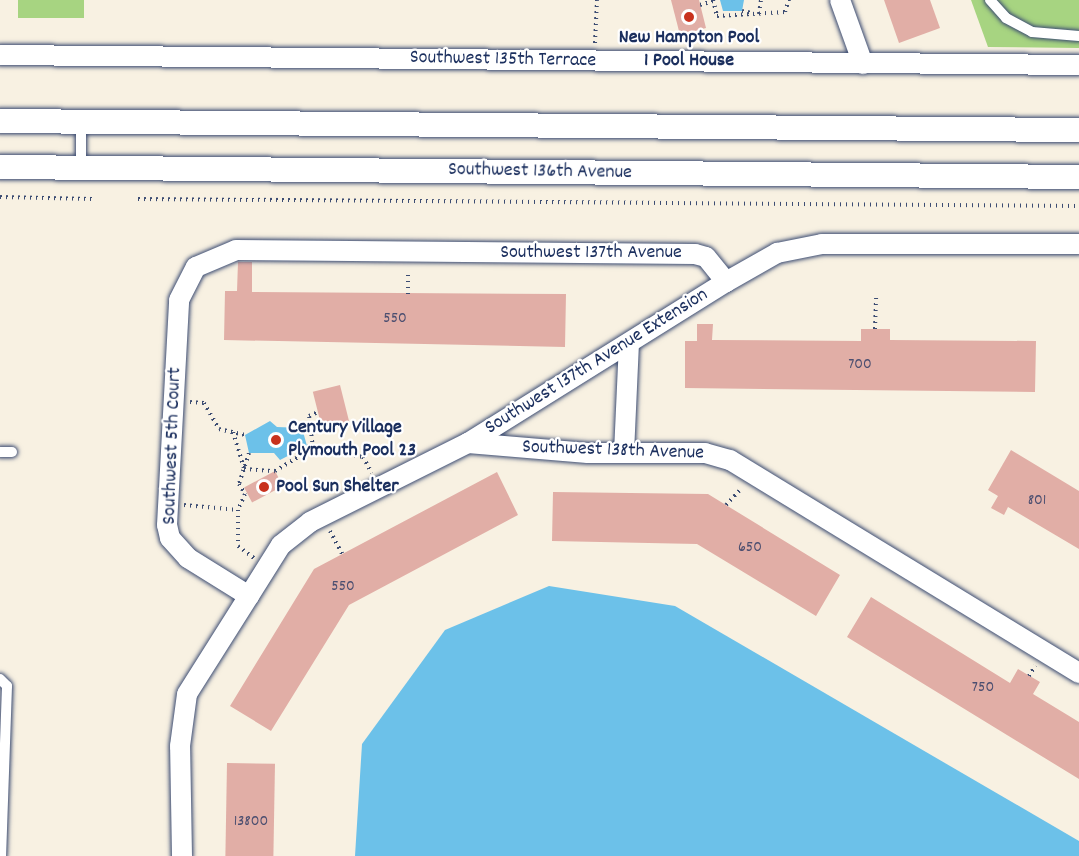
<!DOCTYPE html>
<style>
body{margin:0}
#map{position:relative;width:1079px;height:856px;overflow:hidden;background:#f8f1e2;font-family:Dekko,sans-serif}
div>[style]{position:absolute}
.green>*{inset:0;background:#a7d481;transform-origin:0 0}
.water>*{inset:0;background:#6cc1e9}
.building>*{inset:0;background:#e1aea6;transform-origin:0 0}
.path>*{height:4px;margin-top:-2px;transform-origin:0;background:repeating-linear-gradient(90deg,#3c4c72 0 1.5px,transparent 0 6px)}
.roads{filter:drop-shadow(0 0 2px #3c4c72) drop-shadow(0 0 2px #3c4c72)}
.service>*{height:10px;margin:-5px;padding:0 5px;transform-origin:5px;border-radius:5px;background:#fff}
.minor>*{height:20px;margin:-10px;padding:0 10px;transform-origin:10px;border-radius:10px;background:#fff}
.tertiary>*{height:24px;margin:-12px;padding:0 12px;transform-origin:12px;border-radius:12px;background:#fff}
.dots>*{width:16px;height:16px;translate:-50% -50%;box-sizing:border-box;border:3px solid #fff;border-radius:50%}
span{translate:-50% -50%;white-space:nowrap;text-align:center;line-height:1.15;-webkit-text-stroke:4.5px #fff;paint-order:stroke}
.number-label{font-size:16px;color:#4c4f70}
.number-label span{-webkit-text-stroke-width:0}
.poi-label{font-size:20px;color:#1b2f5e;font-weight:700}
.left{translate:0 -50%;text-align:left}
.street-label{font-size:20px;color:#1b2f5e}
</style>
<div id="map">
<div class="green">
<div style="left:18px;top:0;width:66px;height:18px"></div>
<div style="clip-path:polygon(971px 0,1079px 0,1079px 48px,988px 47px)"></div>
</div>
<div class="water">
<div style="clip-path:polygon(720px 0,744px 0,742px 11px,723px 11px)"></div>
<div style="clip-path:polygon(270px 421px,277px 427px,302px 428px,307px 446px,280px 460px,274px 453px,249px 453px,245px 435px)"></div>
<div style="clip-path:polygon(549px 586px,675px 606px,1079px 841px,1079px 856px,355px 856px,362px 744px,445px 630px)"></div>
</div>
<div class="building">
<div style="clip-path:polygon(671px 0,699px 0,706px 28px,680px 35px)"></div>
<div style="clip-path:polygon(884px 0,930px 0,940px 28px,899px 43px)"></div>
<div style="clip-path:polygon(238px 262px,252px 262px,252px 292px,566px 294px,565px 347px,224px 340px,225px 291px,237px 291px)"></div>
<div style="clip-path:polygon(697px 324px,713px 324px,712px 340px,861px 341px,861px 329px,890px 329px,890px 340px,1036px 341px,1035px 392px,685px 388px,685px 341px,697px 341px)"></div>
<div style="left:340px;top:385px;width:41px;height:28px;rotate:76deg"></div>
<div style="clip-path:polygon(1011px 450px,1079px 491px,1079px 549px,1008px 507px,1004px 515px,991px 508px,998px 496px,988px 490px)"></div>
<div style="left:275px;top:471px;width:17px;height:35px;rotate:62deg"></div>
<div style="clip-path:polygon(497px 472px,518px 515px,349px 605px,271px 731px,230px 706px,314px 569px)"></div>
<div style="clip-path:polygon(553px 492px,708px 494px,840px 575px,816px 616px,697px 544px,552px 541px)"></div>
<div style="clip-path:polygon(871px 597px,1010px 683px,1018px 669px,1040px 682px,1033px 694px,1079px 722px,1079px 779px,847px 637px)"></div>
<div style="left:227px;top:763px;width:48px;height:93px;rotate:1deg"></div>
</div>
<div class="path">
<div style="left:713px;top:0;width:16px;rotate:76deg"></div>
<div style="left:717px;top:16px;width:68px;rotate:-3.4deg"></div>
<div style="left:785px;top:12px;width:13px;rotate:-72deg"></div>
<div style="left:700px;top:5px;width:14px;rotate:-17deg"></div>
<div style="left:742px;top:11px;width:10px;rotate:11deg"></div>
<div style="left:759px;top:14px;width:14px;rotate:-82deg"></div>
<div style="left:595px;top:43px;width:43px;rotate:-87.3deg"></div>
<div style="left:0;top:197px;width:92px;rotate:1.2deg"></div>
<div style="left:138px;top:199px;width:941px;rotate:0.43deg"></div>
<div style="left:408px;top:294px;width:24px;rotate:-90deg"></div>
<div style="left:875px;top:329px;width:31px;rotate:-88deg"></div>
<div style="left:190px;top:402px;width:14px;rotate:4deg"></div>
<div style="left:204px;top:403px;width:30px;rotate:60deg"></div>
<div style="left:219px;top:429px;width:27px;rotate:13deg"></div>
<div style="left:233px;top:432px;width:39px;rotate:73deg"></div>
<div style="left:244px;top:469px;width:31px;rotate:4deg"></div>
<div style="left:275px;top:471px;width:44px;rotate:-31.2deg"></div>
<div style="left:313px;top:448px;width:32px;rotate:-97deg"></div>
<div style="left:309px;top:416px;width:10px;rotate:-24deg"></div>
<div style="left:307px;top:446px;width:57px;rotate:11.1deg"></div>
<div style="left:363px;top:457px;width:18px;rotate:61deg"></div>
<div style="left:249px;top:453px;width:33px;rotate:108deg"></div>
<div style="left:239px;top:484px;width:12px;rotate:59deg"></div>
<div style="left:245px;top:494px;width:17px;rotate:114deg"></div>
<div style="left:238px;top:510px;width:36px;rotate:90deg"></div>
<div style="left:238px;top:546px;width:20px;rotate:37deg"></div>
<div style="left:184px;top:505px;width:54px;rotate:5.3deg"></div>
<div style="left:726px;top:505px;width:23px;rotate:-47deg"></div>
<div style="left:330px;top:531px;width:26px;rotate:62deg"></div>
<div style="left:1029px;top:676px;width:12px;rotate:-59deg"></div>
</div>
<div class="roads">
<div class="service">
<div style="left:990px;top:0;width:24px;rotate:48deg"></div>
<div style="left:1006px;top:18px;width:30px;rotate:28deg"></div>
<div style="left:1032px;top:32px;width:47px;rotate:4.9deg"></div>
<div style="left:81px;top:168px;width:46px;rotate:-90deg"></div>
<div style="left:0;top:452px;width:12px"></div>
<div style="left:0;top:679px;width:10px;rotate:45deg"></div>
<div style="left:7px;top:686px;width:170px;rotate:92deg"></div>
</div>
<div class="minor">
<div style="left:840px;top:0;width:68px;rotate:70.2deg"></div>
<div style="left:0;top:55px;width:1079px;rotate:0.53deg"></div>
<div style="left:468px;top:443px;width:304px;rotate:-32deg"></div>
<div style="left:624px;top:453px;width:110px;rotate:-87.4deg"></div>
<div style="left:249px;top:596px;width:60px;rotate:-57.9deg"></div>
<div style="left:281px;top:545px;width:37px;rotate:-38deg"></div>
<div style="left:310px;top:522px;width:177px;rotate:-26.6deg"></div>
<div style="left:468px;top:443px;width:120px;rotate:4.8deg"></div>
<div style="left:588px;top:453px;width:117px"></div>
<div style="left:705px;top:453px;width:26px;rotate:16deg"></div>
<div style="left:730px;top:460px;width:409px;rotate:31.4deg"></div>
<div style="left:182px;top:856px;width:110px;rotate:-91deg"></div>
<div style="left:180px;top:746px;width:52px;rotate:-82.3deg"></div>
<div style="left:187px;top:694px;width:116px;rotate:-57.7deg"></div>
<div style="left:249px;top:596px;width:72px;rotate:-148.1deg"></div>
<div style="left:188px;top:558px;width:27px;rotate:-132deg"></div>
<div style="left:170px;top:538px;width:13px;rotate:-103deg"></div>
<div style="left:167px;top:525px;width:225px;rotate:-86.9deg"></div>
<div style="left:179px;top:300px;width:37px;rotate:-63deg"></div>
<div style="left:196px;top:267px;width:43px;rotate:-23deg"></div>
<div style="left:236px;top:250px;width:459px;rotate:0.5deg"></div>
<div style="left:695px;top:254px;width:11px;rotate:15deg"></div>
<div style="left:706px;top:257px;width:32px;rotate:51deg"></div>
<div style="left:726px;top:282px;width:59px;rotate:-29.6deg"></div>
<div style="left:777px;top:253px;width:46px;rotate:-11.3deg"></div>
<div style="left:822px;top:244px;width:257px"></div>
</div>
<div class="tertiary">
<div style="left:0;top:121px;width:1079px;rotate:0.48deg"></div>
<div style="left:0;top:167px;width:1079px;rotate:0.53deg"></div>
</div>
</div>
<div class="dots">
<div style="left:689px;top:17px;background:#c8321e"></div>
<div style="left:276px;top:440px;background:#c8321e"></div>
<div style="left:264px;top:487px;background:#c8321e"></div>
</div>
<div class="number-label">
<span style="left:395px;top:319px">550</span>
<span style="left:860px;top:365px">700</span>
<span style="left:1037px;top:501px">801</span>
<span style="left:750px;top:548px">650</span>
<span style="left:343px;top:587px">550</span>
<span style="left:983px;top:688px">750</span>
<span style="left:251px;top:822px">13800</span>
</div>
<div class="poi-label">
<span style="left:689px;top:50px">New Hampton Pool<br>1 Pool House</span>
<span class="left" style="left:288px;top:440px">Century Village<br>Plymouth Pool 23</span>
<span class="left" style="left:276px;top:487px">Pool Sun Shelter</span>
</div>
<div class="street-label">
<span style="left:503px;top:60px;rotate:1deg">Southwest 135th Terrace</span>
<span style="left:540px;top:172px;rotate:1deg">Southwest 136th Avenue</span>
<span style="left:591px;top:253px">Southwest 137th Avenue</span>
<span style="left:597px;top:362px;rotate:-32deg">Southwest 137th Avenue Extension</span>
<span style="left:173px;top:446px;rotate:-88deg">Southwest 5th Court</span>
<span style="left:613px;top:451px;rotate:2deg">Southwest 138th Avenue</span>
</div>
</div>
